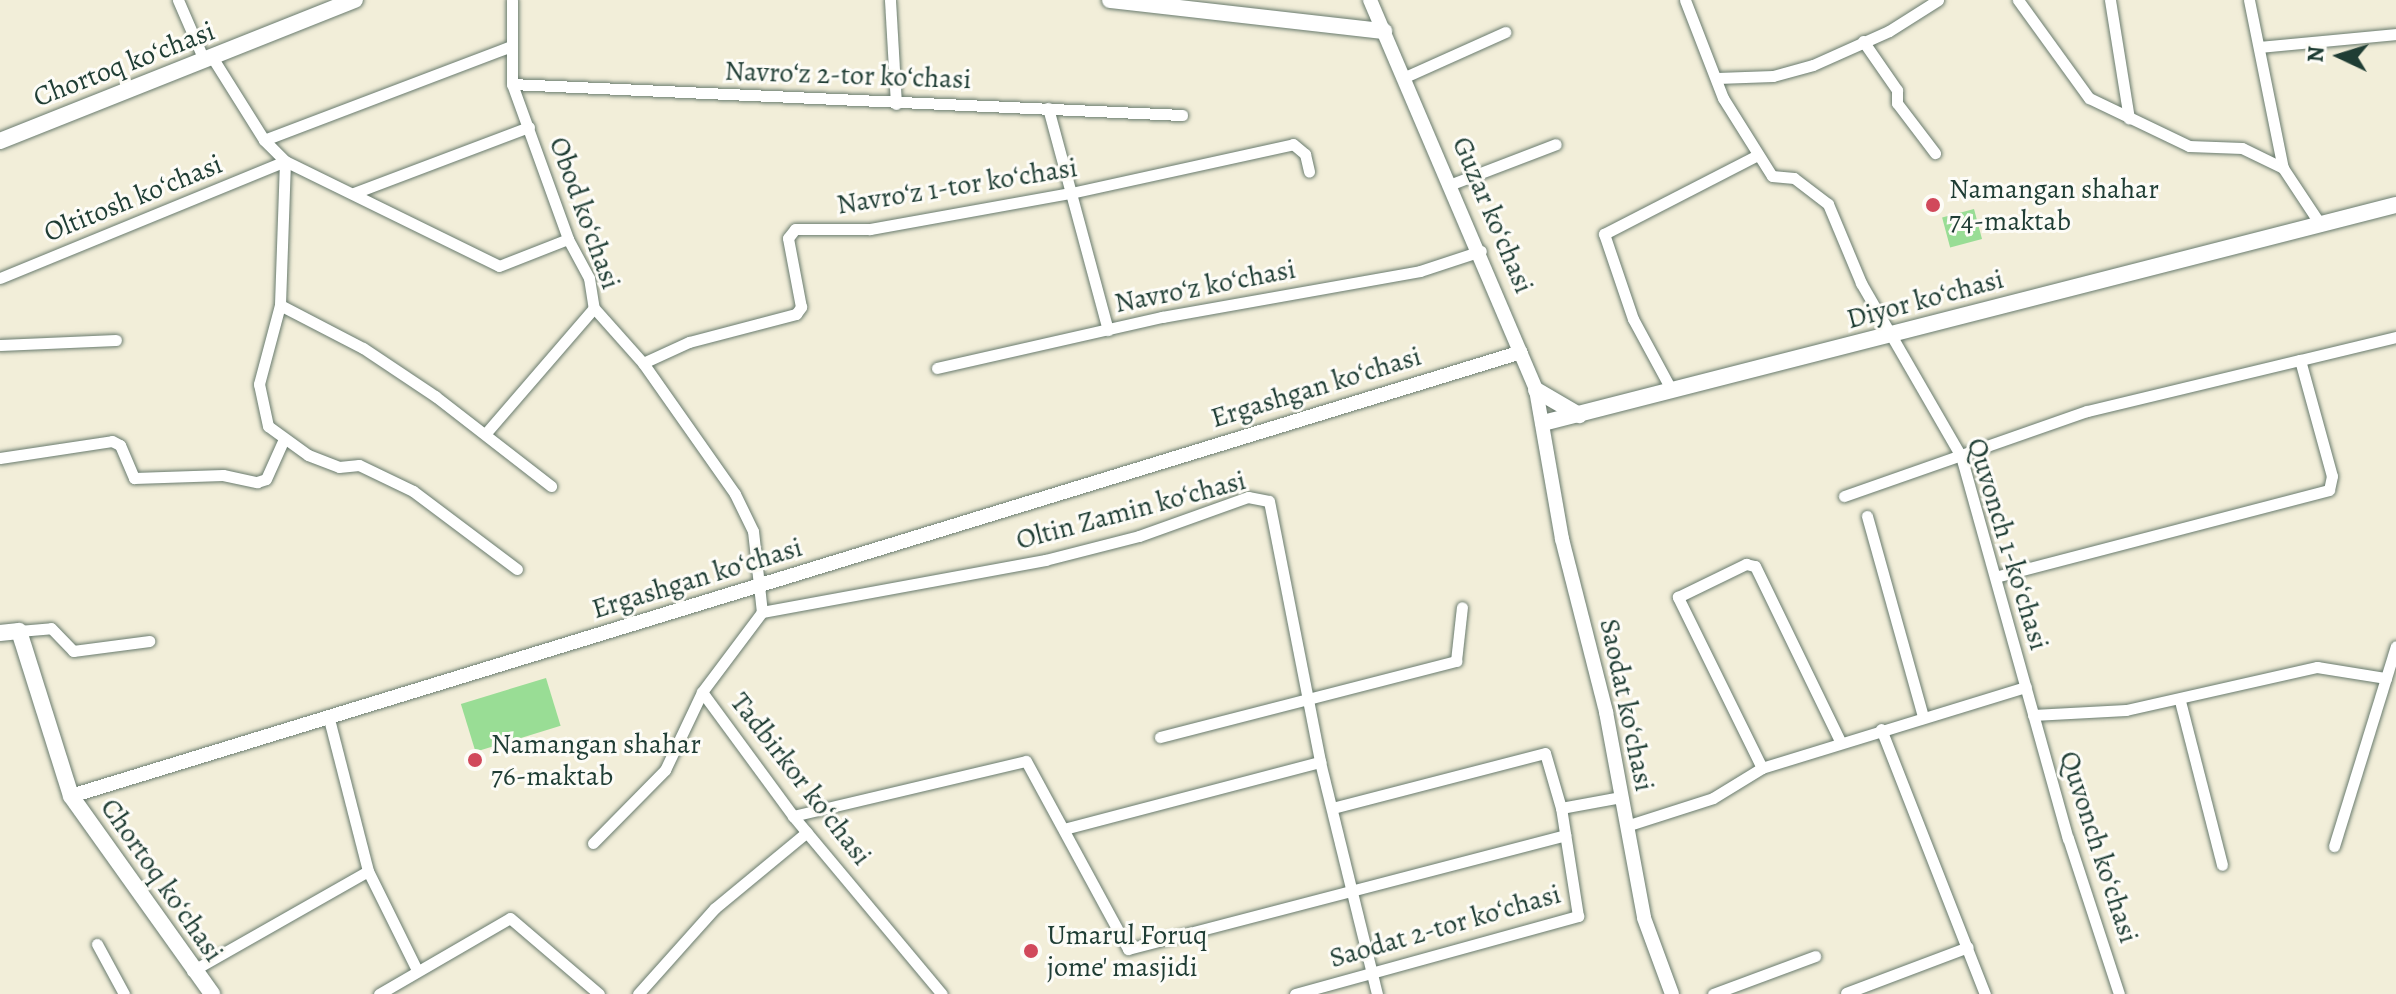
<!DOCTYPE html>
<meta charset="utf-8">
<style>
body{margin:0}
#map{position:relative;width:2396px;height:994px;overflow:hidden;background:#f2eed9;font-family:Alegreya,serif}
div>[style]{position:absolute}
.green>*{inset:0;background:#99dd95;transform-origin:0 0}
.roads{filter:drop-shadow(0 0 2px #697b6e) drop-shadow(0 0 2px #697b6e)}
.minor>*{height:11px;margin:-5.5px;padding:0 5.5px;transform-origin:5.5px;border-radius:5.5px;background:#fff}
.tertiary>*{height:14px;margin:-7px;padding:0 7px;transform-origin:7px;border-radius:7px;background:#fff}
.secondary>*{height:16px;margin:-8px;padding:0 8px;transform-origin:8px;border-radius:8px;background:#fff}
.dots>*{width:22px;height:22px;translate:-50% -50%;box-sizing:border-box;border:4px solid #fdfcf7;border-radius:50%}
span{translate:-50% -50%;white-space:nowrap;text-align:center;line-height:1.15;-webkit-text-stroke:6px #fdfcf7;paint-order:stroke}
.street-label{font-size:28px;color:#1f3d34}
.poi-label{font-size:28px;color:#1f3d34}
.left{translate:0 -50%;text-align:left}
.north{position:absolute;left:2300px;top:16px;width:80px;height:80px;-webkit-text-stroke:6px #fdfcf7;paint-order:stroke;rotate:274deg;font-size:22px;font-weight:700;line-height:32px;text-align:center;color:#1f3d34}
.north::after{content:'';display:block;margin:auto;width:28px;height:36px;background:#1f3d34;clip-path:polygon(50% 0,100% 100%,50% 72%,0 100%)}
</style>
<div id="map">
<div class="green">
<div style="left:1974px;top:209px;width:31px;height:33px;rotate:75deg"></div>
<div style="left:546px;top:678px;width:50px;height:89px;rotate:73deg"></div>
</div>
<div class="roads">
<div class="minor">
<div style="left:178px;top:0;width:65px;rotate:66.6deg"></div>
<div style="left:512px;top:0;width:84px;rotate:90deg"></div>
<div style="left:512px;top:84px;width:165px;rotate:70.1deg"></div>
<div style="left:568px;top:239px;width:44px;rotate:61.7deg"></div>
<div style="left:589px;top:278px;width:30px;rotate:81deg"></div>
<div style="left:594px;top:308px;width:74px;rotate:48.3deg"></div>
<div style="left:643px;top:363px;width:160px;rotate:54.9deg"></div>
<div style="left:735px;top:494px;width:41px;rotate:64.1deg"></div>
<div style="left:753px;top:531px;width:81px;rotate:83.7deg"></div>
<div style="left:762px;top:612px;width:100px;rotate:126.9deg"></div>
<div style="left:702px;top:692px;width:154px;rotate:53.7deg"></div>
<div style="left:793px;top:816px;width:232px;rotate:50.1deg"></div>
<div style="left:890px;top:0;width:104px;rotate:86.7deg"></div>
<div style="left:1685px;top:0;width:105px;rotate:68.8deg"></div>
<div style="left:1723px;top:98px;width:92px;rotate:57.9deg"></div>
<div style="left:1772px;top:176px;width:22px;rotate:5deg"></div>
<div style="left:1794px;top:178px;width:43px;rotate:37.4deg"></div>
<div style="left:1828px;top:204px;width:86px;rotate:67.3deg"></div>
<div style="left:1861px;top:283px;width:200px;rotate:60deg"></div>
<div style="left:1961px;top:456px;width:397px;rotate:74.4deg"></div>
<div style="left:2068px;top:838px;width:164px;rotate:71.9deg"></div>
<div style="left:2018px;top:0;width:121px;rotate:54.1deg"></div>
<div style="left:2089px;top:98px;width:111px;rotate:25.6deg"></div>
<div style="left:2189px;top:146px;width:53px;rotate:2.2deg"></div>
<div style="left:2242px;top:148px;width:46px;rotate:26deg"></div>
<div style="left:2283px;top:168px;width:67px;rotate:56.5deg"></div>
<div style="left:2110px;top:0;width:120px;rotate:80.9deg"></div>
<div style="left:2249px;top:0;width:171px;rotate:78.6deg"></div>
<div style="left:1863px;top:41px;width:60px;rotate:55.2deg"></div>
<div style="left:1897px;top:90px;width:13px;rotate:90deg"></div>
<div style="left:1897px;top:103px;width:63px;rotate:52.8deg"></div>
<div style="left:2259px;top:47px;width:138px;rotate:-5.4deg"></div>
<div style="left:212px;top:57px;width:98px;rotate:57.9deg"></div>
<div style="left:264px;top:140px;width:30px;rotate:45deg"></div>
<div style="left:285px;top:161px;width:144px;rotate:92deg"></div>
<div style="left:280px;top:305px;width:82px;rotate:104.9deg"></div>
<div style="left:259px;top:384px;width:43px;rotate:77.9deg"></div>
<div style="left:268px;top:426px;width:49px;rotate:35.9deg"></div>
<div style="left:308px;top:455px;width:33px;rotate:21deg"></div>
<div style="left:339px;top:467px;width:20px;rotate:-6deg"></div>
<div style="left:359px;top:465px;width:60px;rotate:25.7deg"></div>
<div style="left:413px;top:491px;width:130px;rotate:36.9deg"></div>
<div style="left:1405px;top:77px;width:110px;rotate:-24.2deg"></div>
<div style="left:1717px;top:78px;width:56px;rotate:-2deg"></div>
<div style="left:1773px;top:76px;width:41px;rotate:-15.4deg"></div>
<div style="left:1813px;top:65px;width:83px;rotate:-24.1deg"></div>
<div style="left:1889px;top:31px;width:58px;rotate:-32.3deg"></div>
<div style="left:512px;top:84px;width:671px;rotate:2.65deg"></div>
<div style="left:1048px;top:108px;width:230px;rotate:74.9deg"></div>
<div style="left:264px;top:140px;width:264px;rotate:-20.8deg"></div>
<div style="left:1452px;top:184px;width:111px;rotate:-21deg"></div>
<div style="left:354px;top:193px;width:187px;rotate:-20.7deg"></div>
<div style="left:0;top:278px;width:308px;rotate:-22.3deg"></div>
<div style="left:285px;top:161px;width:238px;rotate:26.1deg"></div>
<div style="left:499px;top:266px;width:74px;rotate:-21.4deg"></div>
<div style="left:280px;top:305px;width:93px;rotate:27.4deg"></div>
<div style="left:363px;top:348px;width:87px;rotate:33.7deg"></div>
<div style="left:435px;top:396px;width:147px;rotate:37.8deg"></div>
<div style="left:0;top:345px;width:116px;rotate:-2.5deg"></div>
<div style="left:2300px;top:360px;width:99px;rotate:-13.5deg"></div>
<div style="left:643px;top:363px;width:51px;rotate:-24.5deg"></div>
<div style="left:689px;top:342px;width:111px;rotate:-14.7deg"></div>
<div style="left:796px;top:314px;width:9px;rotate:-54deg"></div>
<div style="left:801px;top:307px;width:70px;rotate:-100.7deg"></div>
<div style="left:788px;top:238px;width:11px;rotate:-52deg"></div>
<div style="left:795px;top:229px;width:75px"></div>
<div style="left:870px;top:229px;width:204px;rotate:-10.2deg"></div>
<div style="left:1071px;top:193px;width:227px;rotate:-12.4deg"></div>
<div style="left:1293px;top:144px;width:16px;rotate:40deg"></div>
<div style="left:1305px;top:154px;width:18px;rotate:77deg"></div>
<div style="left:937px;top:368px;width:231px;rotate:-12.8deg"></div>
<div style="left:1162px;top:317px;width:262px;rotate:-10.1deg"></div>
<div style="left:1420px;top:271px;width:64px;rotate:-18.2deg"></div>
<div style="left:1672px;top:391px;width:82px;rotate:-118.4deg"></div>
<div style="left:1633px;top:319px;width:90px;rotate:-108.8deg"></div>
<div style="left:1604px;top:234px;width:173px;rotate:-27.2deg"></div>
<div style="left:486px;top:433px;width:165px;rotate:-49.2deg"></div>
<div style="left:0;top:458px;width:113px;rotate:-8.6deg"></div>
<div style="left:112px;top:441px;width:9px;rotate:27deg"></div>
<div style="left:120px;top:445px;width:36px;rotate:67deg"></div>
<div style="left:134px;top:478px;width:89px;rotate:-1.9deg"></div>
<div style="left:223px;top:475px;width:35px;rotate:12deg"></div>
<div style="left:257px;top:482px;width:9px;rotate:-18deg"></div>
<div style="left:266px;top:479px;width:42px;rotate:-65.9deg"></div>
<div style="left:1844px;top:496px;width:257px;rotate:-19.3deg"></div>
<div style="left:2087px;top:411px;width:219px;rotate:-13.5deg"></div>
<div style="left:2300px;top:360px;width:120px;rotate:74.6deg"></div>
<div style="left:2332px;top:476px;width:14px;rotate:102deg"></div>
<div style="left:2329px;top:490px;width:344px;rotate:165.4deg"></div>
<div style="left:1867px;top:516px;width:208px;rotate:74.4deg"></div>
<div style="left:762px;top:612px;width:288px;rotate:-10.4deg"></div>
<div style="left:1045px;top:560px;width:97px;rotate:-14.3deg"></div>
<div style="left:1139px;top:536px;width:116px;rotate:-19.7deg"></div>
<div style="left:1248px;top:497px;width:21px;rotate:11deg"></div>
<div style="left:1269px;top:501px;width:266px;rotate:78.9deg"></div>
<div style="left:1320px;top:762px;width:239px;rotate:76.2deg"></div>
<div style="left:19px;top:631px;width:32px;rotate:-5deg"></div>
<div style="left:51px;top:628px;width:32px;rotate:46deg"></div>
<div style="left:73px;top:651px;width:77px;rotate:-7.5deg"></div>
<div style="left:2180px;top:701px;width:169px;rotate:75.6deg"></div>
<div style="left:2033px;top:715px;width:93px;rotate:-3.1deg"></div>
<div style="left:2126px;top:710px;width:196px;rotate:-12.7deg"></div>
<div style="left:2317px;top:667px;width:70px;rotate:9.1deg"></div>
<div style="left:329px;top:719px;width:157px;rotate:75.6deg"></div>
<div style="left:368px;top:871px;width:110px;rotate:63.7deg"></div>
<div style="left:1881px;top:729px;width:285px;rotate:68.6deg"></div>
<div style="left:1160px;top:737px;width:306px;rotate:-14.4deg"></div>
<div style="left:1456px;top:661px;width:54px;rotate:-83.7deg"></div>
<div style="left:1762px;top:768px;width:191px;rotate:-116.2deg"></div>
<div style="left:1678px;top:597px;width:76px;rotate:-25.9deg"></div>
<div style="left:1746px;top:564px;width:9px;rotate:13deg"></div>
<div style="left:1755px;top:566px;width:195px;rotate:64.1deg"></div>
<div style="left:1561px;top:808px;width:61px;rotate:-10.4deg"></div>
<div style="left:793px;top:816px;width:239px;rotate:-13.3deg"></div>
<div style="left:1026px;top:761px;width:214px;rotate:61.5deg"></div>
<div style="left:1128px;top:949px;width:452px;rotate:-14.6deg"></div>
<div style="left:1626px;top:826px;width:91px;rotate:-17.8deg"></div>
<div style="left:1713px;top:798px;width:57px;rotate:-31.5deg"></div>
<div style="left:1762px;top:768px;width:276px;rotate:-17.1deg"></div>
<div style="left:1064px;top:829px;width:265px;rotate:-14.7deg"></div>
<div style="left:593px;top:843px;width:103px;rotate:-45.4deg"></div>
<div style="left:665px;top:770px;width:86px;rotate:-64.6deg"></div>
<div style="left:2334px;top:846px;width:209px;rotate:-72.8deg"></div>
<div style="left:97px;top:944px;width:57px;rotate:61.6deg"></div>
<div style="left:192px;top:971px;width:202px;rotate:-29.6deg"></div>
<div style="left:1846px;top:993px;width:130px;rotate:-20.7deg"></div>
<div style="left:379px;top:994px;width:151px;rotate:-30.1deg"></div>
<div style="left:510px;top:918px;width:117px;rotate:40.5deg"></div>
<div style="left:638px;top:994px;width:115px;rotate:-48.2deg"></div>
<div style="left:715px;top:908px;width:119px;rotate:-39.6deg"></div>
<div style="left:1295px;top:994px;width:294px;rotate:-15.4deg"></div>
<div style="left:1578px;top:916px;width:109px;rotate:-98.9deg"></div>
<div style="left:1561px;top:808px;width:57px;rotate:-106.2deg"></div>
<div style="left:1545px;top:753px;width:220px;rotate:165.5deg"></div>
<div style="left:1713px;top:994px;width:109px;rotate:-20.4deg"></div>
</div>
<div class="tertiary">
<div style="left:1370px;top:0;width:424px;rotate:66.9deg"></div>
<div style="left:1536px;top:390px;width:151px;rotate:80.1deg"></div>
<div style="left:1562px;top:539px;width:179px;rotate:75.7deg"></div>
<div style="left:1606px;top:712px;width:209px;rotate:79.5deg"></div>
<div style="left:1644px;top:918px;width:81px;rotate:69.8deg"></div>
<div style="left:71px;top:796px;width:1516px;rotate:-17.02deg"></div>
</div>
<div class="secondary">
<div style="left:1110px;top:0;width:276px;rotate:6.5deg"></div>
<div style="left:0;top:141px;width:382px;rotate:-21.7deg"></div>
<div style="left:1536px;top:390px;width:50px;rotate:30.2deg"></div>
<div style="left:1543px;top:423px;width:880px;rotate:-14.34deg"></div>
<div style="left:0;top:633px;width:19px;rotate:-6deg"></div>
<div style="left:19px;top:631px;width:173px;rotate:72.5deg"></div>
<div style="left:71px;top:796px;width:243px;rotate:54.5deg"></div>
</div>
</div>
<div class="dots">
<div style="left:1933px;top:205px;background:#d1495b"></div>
<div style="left:475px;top:760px;background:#d1495b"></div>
<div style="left:1031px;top:951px;background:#d1495b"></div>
</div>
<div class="street-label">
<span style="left:124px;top:64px;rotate:-21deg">Chortoq koʻchasi</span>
<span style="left:848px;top:75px;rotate:2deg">Navroʻz 2-tor koʻchasi</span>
<span style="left:957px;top:186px;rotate:-9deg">Navroʻz 1-tor koʻchasi</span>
<span style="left:133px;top:198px;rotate:-22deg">Oltitosh koʻchasi</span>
<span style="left:585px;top:213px;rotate:70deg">Obod koʻchasi</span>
<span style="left:1493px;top:215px;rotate:67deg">Guzar koʻchasi</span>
<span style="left:1205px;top:286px;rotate:-11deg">Navroʻz koʻchasi</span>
<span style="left:1925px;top:299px;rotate:-15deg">Diyor koʻchasi</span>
<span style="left:1316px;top:387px;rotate:-17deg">Ergashgan koʻchasi</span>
<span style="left:1131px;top:510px;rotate:-15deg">Oltin Zamin koʻchasi</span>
<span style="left:2008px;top:544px;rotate:73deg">Quvonch 1-koʻchasi</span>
<span style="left:697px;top:578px;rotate:-17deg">Ergashgan koʻchasi</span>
<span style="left:1627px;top:705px;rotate:78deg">Saodat koʻchasi</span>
<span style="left:801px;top:779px;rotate:52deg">Tadbirkor koʻchasi</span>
<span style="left:2099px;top:847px;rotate:72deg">Quvonch koʻchasi</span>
<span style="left:162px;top:880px;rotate:55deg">Chortoq koʻchasi</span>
<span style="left:1445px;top:926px;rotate:-16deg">Saodat 2-tor koʻchasi</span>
</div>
<div class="poi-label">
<span class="left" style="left:1949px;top:205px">Namangan shahar<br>74-maktab</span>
<span class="left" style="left:491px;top:760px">Namangan shahar<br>76-maktab</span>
<span class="left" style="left:1047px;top:951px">Umarul Foruq<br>jome' masjidi</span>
</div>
<div class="north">N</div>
</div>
